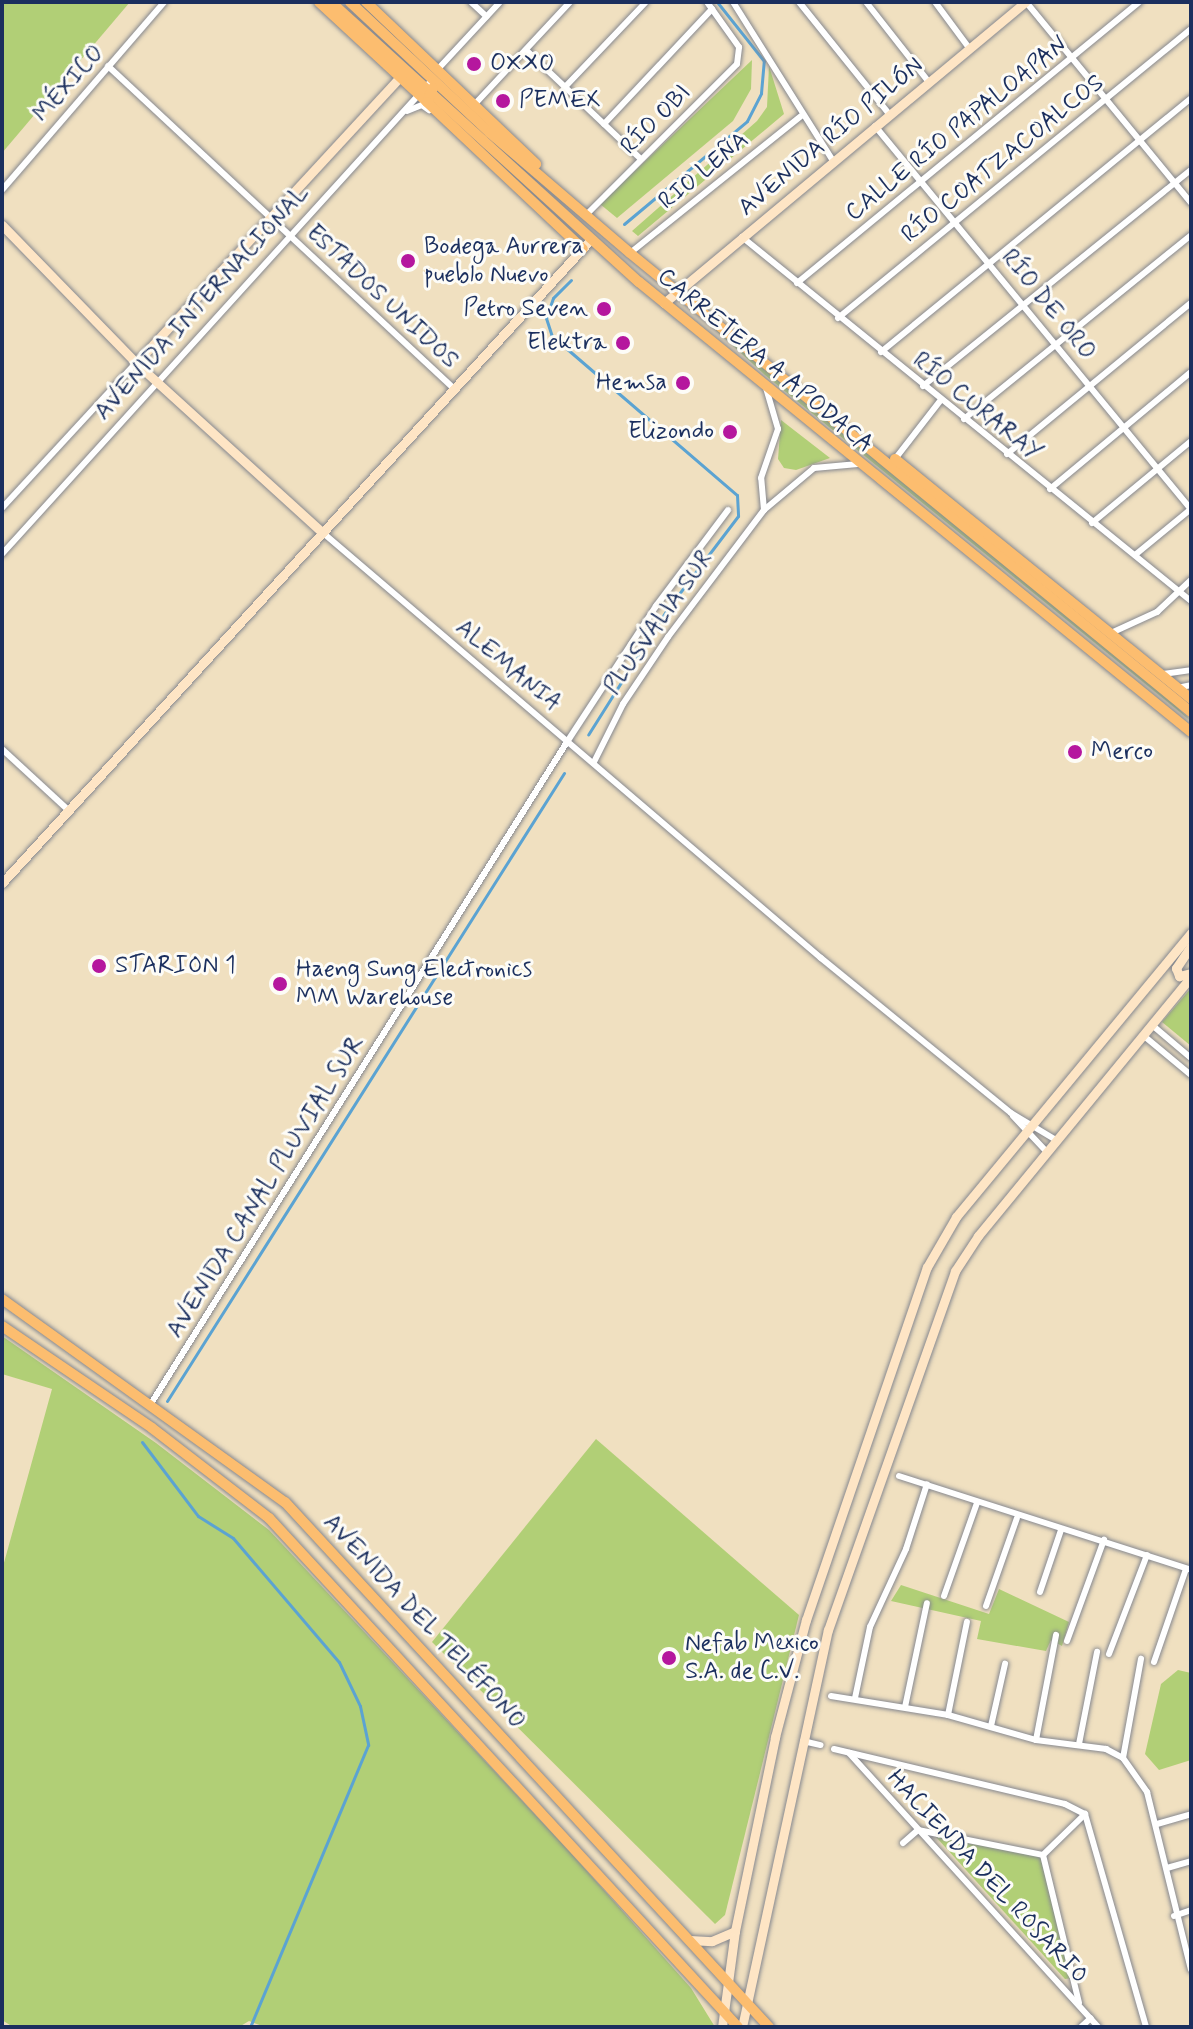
<!DOCTYPE html>
<meta charset="utf-8">
<style>
body{margin:0}
#map{position:relative;width:1193px;height:2029px;overflow:hidden;background:#f0e0c0;font-family:Mynerve,sans-serif}
div>[style]{position:absolute}
.green>*{inset:0;background:#b1cf76}
.stream>*{height:3px;margin:-1.5px;padding:0 1.5px;transform-origin:1.5px;border-radius:1.5px;background:#5ba3d2}
.roads{filter:drop-shadow(0 0 2px #86888f) drop-shadow(0 0 2px #86888f)}
.minor>*{height:6px;margin:-3px;padding:0 3px;transform-origin:3px;border-radius:3px;background:#fff}
.secondary>*{height:9px;margin:-4.5px;padding:0 4.5px;transform-origin:4.5px;border-radius:4.5px;background:#fee5c5}
.primary>*{height:10px;margin:-5px;padding:0 5px;transform-origin:5px;border-radius:5px;background:#fcbd6f}
.dots>*{width:22px;height:22px;translate:-50% -50%;box-sizing:border-box;border:4px solid #fdfcf7;border-radius:50%}
span{translate:-50% -50%;white-space:nowrap;text-align:center;line-height:1.15;-webkit-text-stroke:6px #fdfcf7;paint-order:stroke}
.poi-label{font-size:24px;color:#1b2f5e}
.left{translate:0 -50%;text-align:left}
.right{translate:-100% -50%;text-align:right}
.street-label{font-size:24px;color:#1b2f5e}
.frame{position:absolute;inset:0;border:4px solid #1b2f5e;pointer-events:none}
</style>
<div id="map">
<div class="green">
<div style="clip-path:polygon(2px 2px,130px 2px,2px 153px)"></div>
<div style="clip-path:polygon(752px 60px,751px 89px,733px 121px,617px 218px,600px 204px)"></div>
<div style="clip-path:polygon(769px 66px,784px 114px,638px 236px,632px 231px,757px 121px,767px 107px)"></div>
<div style="clip-path:polygon(689px 306px,1173px 703px,1191px 721px,765px 375px)"></div>
<div style="clip-path:polygon(781px 420px,830px 458px,796px 470px,784px 468px,778px 459px)"></div>
<div style="clip-path:polygon(1191px 988px,1191px 1046px,1162px 1022px)"></div>
<div style="clip-path:polygon(2px 1336px,156px 1443px,269px 1530px,569px 1851px,691px 1988px,715px 2027px,265px 2027px,249px 2021px,239px 2027px,13px 2027px,2px 2020px,2px 1570px,52px 1389px,2px 1374px)"></div>
<div style="clip-path:polygon(596px 1439px,799px 1615px,725px 1915px,715px 1924px,432px 1642px)"></div>
<div style="clip-path:polygon(901px 1585px,989px 1614px,999px 1589px,1069px 1622px,1062px 1646px,1051px 1640px,1046px 1651px,977px 1639px,981px 1621px,891px 1601px)"></div>
<div style="clip-path:polygon(1178px 1670px,1191px 1673px,1191px 1760px,1159px 1770px,1145px 1754px,1161px 1684px)"></div>
<div style="clip-path:polygon(936px 1837px,1040px 1856px,1072px 1978px,1065px 1979px)"></div>
</div>
<div class="stream">
<div style="left:624px;top:224px;width:160px;rotate:-39.9deg"></div>
<div style="left:747px;top:121px;width:31px;rotate:-63deg"></div>
<div style="left:761px;top:93px;width:32px;rotate:-85deg"></div>
<div style="left:764px;top:61px;width:75px;rotate:-128.5deg"></div>
<div style="left:571px;top:280px;width:25px;rotate:135deg"></div>
<div style="left:553px;top:298px;width:21px;rotate:109deg"></div>
<div style="left:546px;top:318px;width:19px;rotate:72deg"></div>
<div style="left:552px;top:336px;width:244px;rotate:40.7deg"></div>
<div style="left:737px;top:495px;width:21px;rotate:87deg"></div>
<div style="left:738px;top:516px;width:119px;rotate:127.2deg"></div>
<div style="left:666px;top:611px;width:146px;rotate:122.2deg"></div>
<div style="left:167px;top:1401px;width:743px;rotate:-57.7deg"></div>
<div style="left:142px;top:1442px;width:93px;rotate:52.9deg"></div>
<div style="left:198px;top:1516px;width:41px;rotate:32.2deg"></div>
<div style="left:233px;top:1538px;width:163px;rotate:49.5deg"></div>
<div style="left:339px;top:1662px;width:49px;rotate:64.5deg"></div>
<div style="left:360px;top:1706px;width:40px;rotate:78deg"></div>
<div style="left:368px;top:1745px;width:306px;rotate:112.7deg"></div>
</div>
<div class="roads">
<div class="minor">
<div style="left:471px;top:2px;width:21px;rotate:43deg"></div>
<div style="left:733px;top:2px;width:188px;rotate:57.8deg"></div>
<div style="left:799px;top:2px;width:144px;rotate:51.2deg"></div>
<div style="left:866px;top:2px;width:100px;rotate:51.9deg"></div>
<div style="left:935px;top:2px;width:57px;rotate:53.5deg"></div>
<div style="left:1026px;top:2px;width:260px;rotate:50.6deg"></div>
<div style="left:526px;top:50px;width:158px;rotate:43.5deg"></div>
<div style="left:108px;top:66px;width:475px;rotate:43deg"></div>
<div style="left:438px;top:69px;width:91px;rotate:-47.2deg"></div>
<div style="left:565px;top:87px;width:117px;rotate:-46.4deg"></div>
<div style="left:474px;top:105px;width:141px;rotate:-47deg"></div>
<div style="left:407px;top:111px;width:16px;rotate:-22deg"></div>
<div style="left:422px;top:105px;width:9px;rotate:36deg"></div>
<div style="left:604px;top:124px;width:158px;rotate:-46.8deg"></div>
<div style="left:875px;top:126px;width:497px;rotate:50.5deg"></div>
<div style="left:2px;top:190px;width:248px;rotate:-49.2deg"></div>
<div style="left:587px;top:214px;width:212px;rotate:-45deg"></div>
<div style="left:737px;top:64px;width:17px;rotate:-83deg"></div>
<div style="left:739px;top:47px;width:55px;rotate:-125.4deg"></div>
<div style="left:742px;top:237px;width:578px;rotate:39.03deg"></div>
<div style="left:630px;top:253px;width:219px;rotate:-38.7deg"></div>
<div style="left:797px;top:283px;width:443px;rotate:-39.4deg"></div>
<div style="left:838px;top:318px;width:456px;rotate:-39.3deg"></div>
<div style="left:881px;top:352px;width:401px;rotate:-39.3deg"></div>
<div style="left:923px;top:386px;width:344px;rotate:-38.9deg"></div>
<div style="left:964px;top:419px;width:292px;rotate:-39deg"></div>
<div style="left:1007px;top:454px;width:238px;rotate:-39.4deg"></div>
<div style="left:895px;top:459px;width:73px;rotate:-52.2deg"></div>
<div style="left:1050px;top:489px;width:183px;rotate:-39.7deg"></div>
<div style="left:2px;top:508px;width:197px;rotate:-47.3deg"></div>
<div style="left:764px;top:510px;width:32px;rotate:-95deg"></div>
<div style="left:761px;top:478px;width:52px;rotate:-70.9deg"></div>
<div style="left:778px;top:429px;width:43px;rotate:-106.3deg"></div>
<div style="left:1092px;top:523px;width:129px;rotate:-39.6deg"></div>
<div style="left:322px;top:532px;width:656px;rotate:40.49deg"></div>
<div style="left:821px;top:958px;width:245px;rotate:39.2deg"></div>
<div style="left:1011px;top:1113px;width:52px;rotate:31deg"></div>
<div style="left:2px;top:554px;width:641px;rotate:-47.78deg"></div>
<div style="left:1135px;top:555px;width:72px;rotate:-39.4deg"></div>
<div style="left:1111px;top:633px;width:51px;rotate:-24.5deg"></div>
<div style="left:1157px;top:612px;width:47px;rotate:-43.3deg"></div>
<div style="left:1163px;top:674px;width:28px;rotate:-8deg"></div>
<div style="left:1177px;top:688px;width:14px;rotate:-12deg"></div>
<div style="left:2px;top:749px;width:90px;rotate:42.7deg"></div>
<div style="left:594px;top:762px;width:65px;rotate:-63.4deg"></div>
<div style="left:623px;top:704px;width:81px;rotate:-56.1deg"></div>
<div style="left:668px;top:637px;width:159px;rotate:-52.9deg"></div>
<div style="left:764px;top:510px;width:65px;rotate:-40deg"></div>
<div style="left:814px;top:468px;width:44px;rotate:-5.2deg"></div>
<div style="left:1152px;top:1025px;width:51px;rotate:40.2deg"></div>
<div style="left:1144px;top:1036px;width:61px;rotate:39.7deg"></div>
<div style="left:1013px;top:1116px;width:48px;rotate:46.7deg"></div>
<div style="left:152px;top:1402px;width:780px;rotate:-57.84deg"></div>
<div style="left:567px;top:742px;width:163px;rotate:-56.8deg"></div>
<div style="left:656px;top:606px;width:120px;rotate:-53.1deg"></div>
<div style="left:899px;top:1476px;width:307px;rotate:17.8deg"></div>
<div style="left:1040px;top:1592px;width:65px;rotate:-71.3deg"></div>
<div style="left:944px;top:1596px;width:99px;rotate:-70.5deg"></div>
<div style="left:986px;top:1606px;width:93px;rotate:-70.6deg"></div>
<div style="left:1067px;top:1641px;width:108px;rotate:-69.9deg"></div>
<div style="left:1109px;top:1654px;width:106px;rotate:-69deg"></div>
<div style="left:1154px;top:1662px;width:98px;rotate:-71deg"></div>
<div style="left:831px;top:1696px;width:119px;rotate:9.2deg"></div>
<div style="left:948px;top:1715px;width:91px;rotate:15.9deg"></div>
<div style="left:1036px;top:1740px;width:71px;rotate:7.3deg"></div>
<div style="left:1106px;top:1749px;width:19px;rotate:28deg"></div>
<div style="left:1123px;top:1758px;width:42px;rotate:54.8deg"></div>
<div style="left:1147px;top:1792px;width:183px;rotate:76.1deg"></div>
<div style="left:855px;top:1698px;width:73px;rotate:-78.1deg"></div>
<div style="left:870px;top:1627px;width:86px;rotate:-65.2deg"></div>
<div style="left:906px;top:1549px;width:68px;rotate:-72.1deg"></div>
<div style="left:905px;top:1707px;width:106px;rotate:-78.1deg"></div>
<div style="left:948px;top:1715px;width:95px;rotate:-78.5deg"></div>
<div style="left:991px;top:1726px;width:64px;rotate:-77.3deg"></div>
<div style="left:1036px;top:1740px;width:107px;rotate:-79.2deg"></div>
<div style="left:803px;top:1741px;width:18px;rotate:13deg"></div>
<div style="left:1079px;top:1744px;width:94px;rotate:-78.9deg"></div>
<div style="left:834px;top:1749px;width:237px;rotate:13.4deg"></div>
<div style="left:1065px;top:1804px;width:22px;rotate:27deg"></div>
<div style="left:1085px;top:1814px;width:222px;rotate:74deg"></div>
<div style="left:849px;top:1753px;width:370px;rotate:47.7deg"></div>
<div style="left:1123px;top:1758px;width:101px;rotate:-79.7deg"></div>
<div style="left:1157px;top:1824px;width:35px;rotate:-16deg"></div>
<div style="left:903px;top:1843px;width:20px;rotate:-41deg"></div>
<div style="left:918px;top:1830px;width:127px;rotate:11.3deg"></div>
<div style="left:1043px;top:1855px;width:152px;rotate:76.3deg"></div>
<div style="left:1043px;top:1855px;width:59px;rotate:-44.3deg"></div>
<div style="left:1167px;top:1868px;width:25px;rotate:-16deg"></div>
<div style="left:1174px;top:1916px;width:18px;rotate:-19deg"></div>
<div style="left:1081px;top:2027px;width:13px;rotate:-42deg"></div>
</div>
<div class="secondary">
<div style="left:2px;top:225px;width:192px;rotate:45.8deg"></div>
<div style="left:136px;top:363px;width:251px;rotate:42.3deg"></div>
<div style="left:664px;top:303px;width:470px;rotate:-39.8deg"></div>
<div style="left:136px;top:363px;width:393px;rotate:-47.3deg"></div>
<div style="left:2px;top:883px;width:873px;rotate:-47.55deg"></div>
<div style="left:1191px;top:946px;width:27px;rotate:124deg"></div>
<div style="left:1176px;top:968px;width:9px;rotate:69deg"></div>
<div style="left:1179px;top:976px;width:12px;rotate:-14deg"></div>
<div style="left:690px;top:1940px;width:22px;rotate:3deg"></div>
<div style="left:712px;top:1941px;width:25px;rotate:-23deg"></div>
<div style="left:722px;top:2027px;width:97px;rotate:-82.3deg"></div>
<div style="left:735px;top:1931px;width:198px;rotate:-78.3deg"></div>
<div style="left:775px;top:1737px;width:121px;rotate:-75.2deg"></div>
<div style="left:806px;top:1620px;width:373px;rotate:-71.1deg"></div>
<div style="left:927px;top:1267px;width:58px;rotate:-59.9deg"></div>
<div style="left:956px;top:1217px;width:369px;rotate:-50.4deg"></div>
<div style="left:742px;top:2027px;width:406px;rotate:-77.8deg"></div>
<div style="left:828px;top:1630px;width:381px;rotate:-70.5deg"></div>
<div style="left:955px;top:1271px;width:42px;rotate:-56.7deg"></div>
<div style="left:978px;top:1236px;width:335px;rotate:-50.6deg"></div>
</div>
<div class="primary">
<div style="left:319px;top:2px;width:147px;rotate:42.8deg"></div>
<div style="left:331px;top:2px;width:416px;rotate:42.3deg"></div>
<div style="left:639px;top:282px;width:712px;rotate:39.19deg"></div>
<div style="left:350px;top:2px;width:192px;rotate:43.1deg"></div>
<div style="left:490px;top:133px;width:184px;rotate:40.6deg"></div>
<div style="left:630px;top:253px;width:725px;rotate:39.29deg"></div>
<div style="left:366px;top:2px;width:235px;rotate:43.6deg"></div>
<div style="left:433px;top:88px;width:15px;rotate:113deg"></div>
<div style="left:427px;top:102px;width:214px;rotate:43.3deg"></div>
<div style="left:895px;top:459px;width:381px;rotate:39deg"></div>
<div style="left:2px;top:1299px;width:348px;rotate:35.7deg"></div>
<div style="left:285px;top:1502px;width:714px;rotate:47.33deg"></div>
<div style="left:2px;top:1326px;width:181px;rotate:34.2deg"></div>
<div style="left:152px;top:1428px;width:148px;rotate:37.6deg"></div>
<div style="left:269px;top:1518px;width:692px;rotate:47.34deg"></div>
</div>
</div>
<div class="dots">
<div style="left:474px;top:64px;background:#b5179e"></div>
<div style="left:503px;top:101px;background:#b5179e"></div>
<div style="left:408px;top:261px;background:#b5179e"></div>
<div style="left:604px;top:309px;background:#b5179e"></div>
<div style="left:623px;top:343px;background:#b5179e"></div>
<div style="left:683px;top:383px;background:#b5179e"></div>
<div style="left:730px;top:432px;background:#b5179e"></div>
<div style="left:1075px;top:752px;background:#b5179e"></div>
<div style="left:99px;top:966px;background:#b5179e"></div>
<div style="left:280px;top:984px;background:#b5179e"></div>
<div style="left:669px;top:1658px;background:#b5179e"></div>
</div>
<div class="poi-label">
<span class="left" style="left:490px;top:64px">OXXO</span>
<span class="left" style="left:519px;top:101px">PEMEX</span>
<span class="left" style="left:424px;top:261px">Bodega Aurrera<br>pueblo Nuevo</span>
<span class="right" style="left:588px;top:309px">Petro Seven</span>
<span class="right" style="left:607px;top:343px">Elektra</span>
<span class="right" style="left:667px;top:383px">Hemsa</span>
<span class="right" style="left:714px;top:432px">Elizondo</span>
<span class="left" style="left:1091px;top:752px">Merco</span>
<span class="left" style="left:115px;top:966px">STARION 1</span>
<span class="left" style="left:296px;top:984px">Haeng Sung Electronics<br>MM Warehouse</span>
<span class="left" style="left:685px;top:1658px">Nefab Mexico<br>S.A. de C.V.</span>
</div>
<div class="street-label">
<span style="left:69px;top:84px;rotate:-49deg">MÉXICO</span>
<span style="left:656px;top:120px;rotate:-45deg">RÍO OBI</span>
<span style="left:957px;top:129px;rotate:-39deg">CALLE RÍO PAPALOAPAN</span>
<span style="left:831px;top:137px;rotate:-40deg">AVENIDA RÍO PILÓN</span>
<span style="left:1003px;top:159px;rotate:-39deg">RÍO COATZACOALCOS</span>
<span style="left:704px;top:171px;rotate:-39deg">RIO LEÑA</span>
<span style="left:382px;top:297px;rotate:43deg">ESTADOS UNIDOS</span>
<span style="left:202px;top:303px;rotate:-48deg">AVENIDA INTERNACIONAL</span>
<span style="left:1048px;top:305px;rotate:51deg">RÍO DE ORO</span>
<span style="left:765px;top:361px;rotate:40deg">CARRETERA A APODACA</span>
<span style="left:977px;top:407px;rotate:39deg">RÍO CURARAY</span>
<span style="left:659px;top:623px;rotate:-55deg">PLUSVALIA SUR</span>
<span style="left:508px;top:666px;rotate:40deg">ALEMANIA</span>
<span style="left:266px;top:1187px;rotate:-58deg">AVENIDA CANAL PLUVIAL SUR</span>
<span style="left:424px;top:1622px;rotate:47deg">AVENIDA DEL TELÉFONO</span>
<span style="left:987px;top:1877px;rotate:47deg">HACIENDA DEL ROSARIO</span>
</div>
<div class="frame"></div>
</div>
